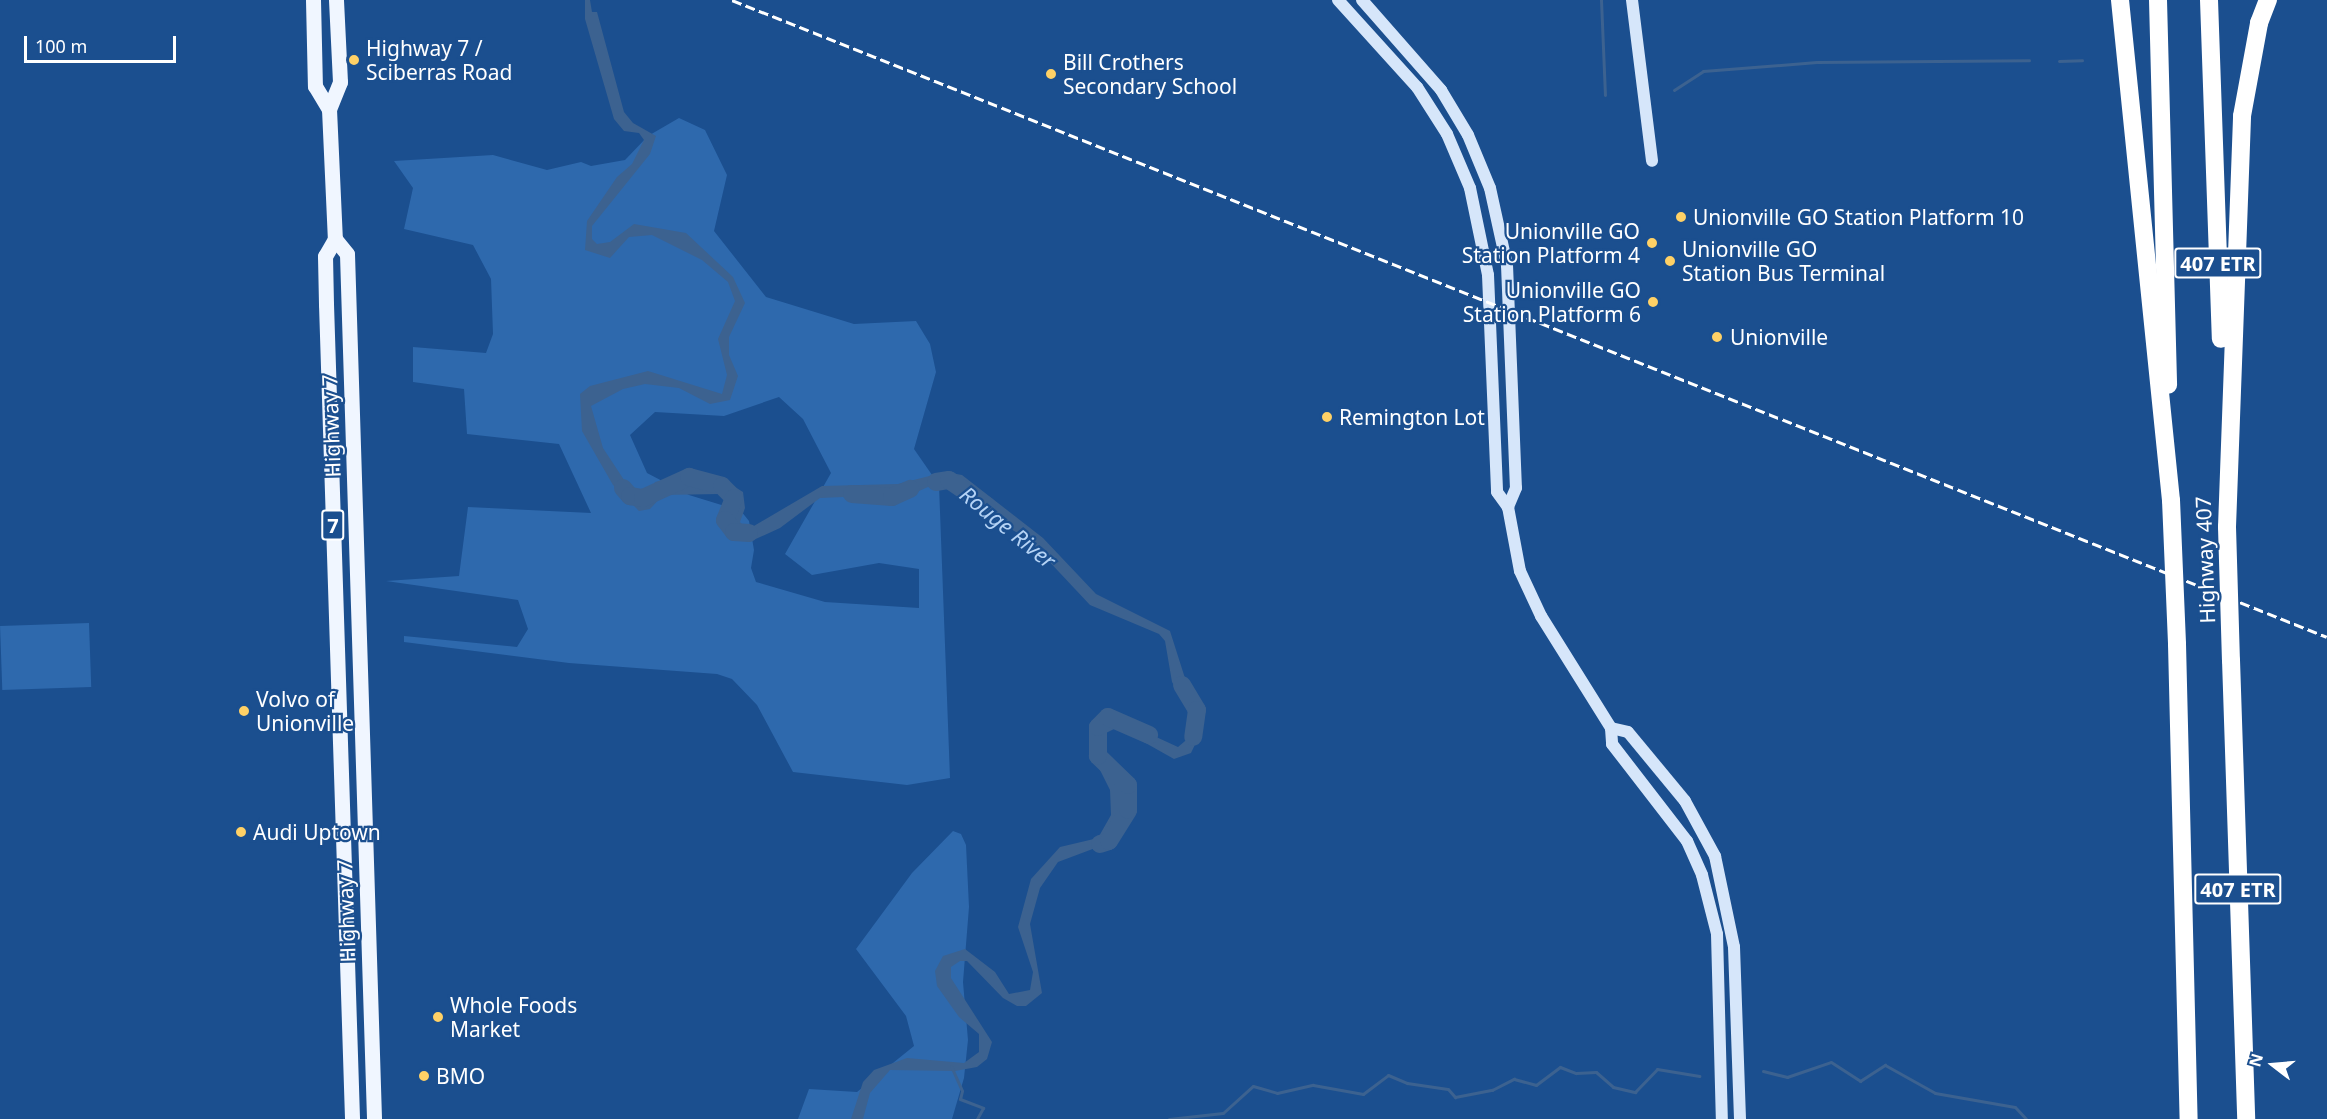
<!DOCTYPE html>
<style>
body{margin:0}
#map{position:relative;width:2327px;height:1119px;overflow:hidden;background:#1b4f8f;font-family:"Noto Sans",sans-serif}
div>[style]{position:absolute}
.green>*{inset:0;background:#2e69ad;transform-origin:0 0}
.water>*{inset:0;background:#3c6290}
.stream>*{height:3px;margin:-1.5px;padding:0 1.5px;transform-origin:1.5px;border-radius:1.5px;background:#3c6290}
.river>*{height:18px;margin:-9px;padding:0 9px;transform-origin:9px;border-radius:9px;background:#3c6290}
.secondary>*{height:12px;margin:-6px;padding:0 6px;transform-origin:6px;border-radius:6px;background:#d6e6fa}
.primary>*{height:15px;margin:-7.5px;padding:0 7.5px;transform-origin:7.5px;border-radius:7.5px;background:#f0f6ff}
.highway>*{height:18px;margin:-9px;padding:0 9px;transform-origin:9px;border-radius:9px;background:#fff}
.rail>*{height:3px;margin-top:-1.5px;transform-origin:0;background:repeating-linear-gradient(90deg,#fff 0 10px,transparent 0 14.5px)}
.highway-bridge>*{height:18px;margin:-9px;padding:0 9px;transform-origin:9px;border-radius:9px;background:#fff}
.dots>*{width:16px;height:16px;translate:-50% -50%;box-sizing:border-box;border:3px solid #1b4f8f;border-radius:50%}
span{translate:-50% -50%;white-space:nowrap;text-align:center;line-height:1.15;-webkit-text-stroke:4.5px #1b4f8f;paint-order:stroke}
.shield-label span{padding:2px 4px;background:#1b4f8f;border:2px solid;border-radius:4px;-webkit-text-stroke-width:0}
.shield-label{font-size:20px;color:#fff;font-weight:700}
.poi-label{font-size:21px;color:#fff}
.left{translate:0 -50%;text-align:left}
.right{translate:-100% -50%;text-align:right}
.street-label{font-size:21px;color:#fff}
.water-label{font-size:22px;color:#b5d3f5;font-style:italic}
.north{position:absolute;left:2243px;top:1035px;width:60px;height:60px;-webkit-text-stroke:4px #1b4f8f;paint-order:stroke;rotate:286deg;font-size:16px;font-weight:700;line-height:24px;text-align:center;color:#fff}
.north::after{content:'';display:block;margin:auto;width:21px;height:27px;background:#fff;clip-path:polygon(50% 0,100% 100%,50% 72%,0 100%)}
.scale{position:absolute;left:24px;top:36px;width:152px;height:27px;box-sizing:border-box;border:3px solid #fff;border-top:0;padding-left:8px;font-size:18px;line-height:21px;white-space:nowrap;color:#fff;-webkit-text-stroke:4px #1b4f8f;paint-order:stroke}
</style>
<div id="map">
<div class="green">
<div style="clip-path:polygon(evenodd,679px 118px,705px 130px,727px 175px,714px 231px,766px 297px,854px 324px,916px 321px,930px 344px,936px 372px,914px 449px,939px 485px,950px 778px,907px 785px,793px 772px,757px 705px,732px 679px,717px 674px,569px 663px,404px 642px,404px 636px,517px 647px,528px 629px,518px 600px,386px 581px,459px 576px,468px 507px,591px 513px,559px 444px,467px 434px,464px 389px,413px 382px,413px 347px,486px 353px,493px 334px,491px 279px,473px 245px,404px 229px,413px 188px,394px 161px,493px 155px,547px 170px,581px 162px,591px 166px,625px 160px,648px 136px,679px 118px,779px 397px,803px 419px,831px 473px,785px 554px,812px 575px,879px 563px,919px 569px,919px 608px,825px 602px,756px 582px,751px 568px,754px 550px,749px 521px,741px 511px,689px 495px,647px 473px,630px 435px,655px 412px,724px 416px,779px 397px)"></div>
<div style="left:89px;top:623px;width:64px;height:89px;rotate:88deg"></div>
<div style="clip-path:polygon(953px 831px,961px 834px,966px 845px,969px 907px,963px 982px,968px 1040px,964px 1078px,952px 1119px,798px 1119px,809px 1089px,857px 1092px,914px 1046px,906px 1016px,856px 949px,912px 873px)"></div>
</div>
<div class="water">
<div style="clip-path:polygon(585px 0,590px 0,592px 12px,597px 12px,624px 112px,633px 123px,656px 136px,650px 154px,592px 226px,592px 239px,597px 244px,610px 242px,634px 224px,686px 233px,733px 277px,745px 303px,729px 337px,729px 355px,738px 376px,730px 400px,710px 404px,679px 388px,645px 384px,623px 389px,591px 406px,603px 448px,632px 492px,648px 500px,655px 482px,676px 478px,704px 482px,717px 476px,743px 492px,745px 508px,740px 522px,747px 530px,822px 486px,898px 484px,945px 472px,962px 475px,1043px 538px,1096px 594px,1170px 631px,1198px 719px,1201px 732px,1191px 753px,1174px 759px,1126px 732px,1114px 729px,1104px 734px,1102px 749px,1121px 790px,1122px 819px,1106px 844px,1058px 862px,1040px 888px,1030px 924px,1042px 993px,1026px 1006px,1017px 1006px,1003px 998px,967px 961px,960px 961px,951px 967px,951px 978px,992px 1042px,987px 1059px,977px 1067px,955px 1071px,890px 1070px,870px 1093px,863px 1119px,851px 1119px,863px 1082px,874px 1070px,907px 1058px,964px 1063px,979px 1052px,979px 1034px,959px 1017px,937px 986px,935px 971px,943px 956px,965px 949px,995px 972px,1009px 994px,1030px 990px,1033px 972px,1018px 927px,1031px 879px,1060px 847px,1098px 838px,1111px 815px,1110px 790px,1090px 750px,1091px 732px,1100px 721px,1117px 719px,1178px 747px,1191px 736px,1187px 706px,1172px 682px,1165px 641px,1159px 634px,1090px 605px,1028px 539px,999px 522px,960px 486px,939px 482px,897px 501px,877px 495px,864px 503px,843px 497px,820px 498px,780px 528px,749px 542px,731px 532px,727px 519px,735px 503px,720px 494px,663px 495px,650px 509px,639px 511px,613px 485px,582px 431px,580px 394px,590px 386px,648px 371px,722px 394px,727px 375px,718px 339px,735px 301px,728px 282px,702px 260px,652px 235px,629px 237px,610px 258px,585px 250px,587px 221px,617px 177px,632px 164px,644px 140px,639px 133px,624px 131px,614px 119px,585px 19px)"></div>
</div>
<div class="stream">
<div style="left:1601px;top:0;width:95px;rotate:87.6deg"></div>
<div style="left:2059px;top:61px;width:23px;rotate:-2deg"></div>
<div style="left:1674px;top:90px;width:35px;rotate:-33deg"></div>
<div style="left:1703px;top:71px;width:114px;rotate:-4.5deg"></div>
<div style="left:1817px;top:62px;width:212px;rotate:-0.5deg"></div>
<div style="left:951px;top:1066px;width:27px;rotate:66deg"></div>
<div style="left:962px;top:1091px;width:8px;rotate:104deg"></div>
<div style="left:960px;top:1099px;width:25px;rotate:21deg"></div>
<div style="left:983px;top:1108px;width:13px;rotate:119deg"></div>
<div style="left:1763px;top:1071px;width:25px;rotate:14deg"></div>
<div style="left:1787px;top:1077px;width:46px;rotate:-18.8deg"></div>
<div style="left:1831px;top:1062px;width:35px;rotate:33deg"></div>
<div style="left:1860px;top:1081px;width:30px;rotate:-33deg"></div>
<div style="left:1885px;top:1065px;width:57px;rotate:29.2deg"></div>
<div style="left:1935px;top:1093px;width:81px;rotate:9.9deg"></div>
<div style="left:2015px;top:1107px;width:16px;rotate:47deg"></div>
<div style="left:1169px;top:1119px;width:54px;rotate:-6.3deg"></div>
<div style="left:1223px;top:1113px;width:40px;rotate:-42deg"></div>
<div style="left:1253px;top:1086px;width:25px;rotate:16deg"></div>
<div style="left:1277px;top:1093px;width:37px;rotate:-13deg"></div>
<div style="left:1313px;top:1085px;width:51px;rotate:10.2deg"></div>
<div style="left:1363px;top:1094px;width:31px;rotate:-37deg"></div>
<div style="left:1388px;top:1075px;width:21px;rotate:23deg"></div>
<div style="left:1407px;top:1083px;width:41px;rotate:8.3deg"></div>
<div style="left:1448px;top:1089px;width:11px;rotate:49deg"></div>
<div style="left:1455px;top:1097px;width:38px;rotate:-11deg"></div>
<div style="left:1492px;top:1090px;width:25px;rotate:-27deg"></div>
<div style="left:1514px;top:1079px;width:23px;rotate:15deg"></div>
<div style="left:1536px;top:1085px;width:30px;rotate:-37deg"></div>
<div style="left:1560px;top:1067px;width:17px;rotate:21deg"></div>
<div style="left:1576px;top:1073px;width:20px;rotate:-3deg"></div>
<div style="left:1596px;top:1072px;width:23px;rotate:41deg"></div>
<div style="left:1613px;top:1087px;width:23px;rotate:13deg"></div>
<div style="left:1635px;top:1092px;width:32px;rotate:-46deg"></div>
<div style="left:1657px;top:1069px;width:43px;rotate:9.5deg"></div>
</div>
<div class="river">
<div style="left:936px;top:482px;width:13px;rotate:-9deg"></div>
<div style="left:949px;top:480px;width:46px;rotate:34.4deg"></div>
<div style="left:623px;top:488px;width:11px;rotate:49deg"></div>
<div style="left:630px;top:496px;width:13px;rotate:9deg"></div>
<div style="left:643px;top:498px;width:51px;rotate:-24.5deg"></div>
<div style="left:689px;top:477px;width:34px;rotate:15deg"></div>
<div style="left:722px;top:486px;width:17px;rotate:45deg"></div>
<div style="left:734px;top:498px;width:24px;rotate:112deg"></div>
<div style="left:725px;top:520px;width:15px;rotate:53deg"></div>
<div style="left:734px;top:532px;width:15px;rotate:4deg"></div>
<div style="left:852px;top:494px;width:40px;rotate:4.3deg"></div>
<div style="left:892px;top:497px;width:20px;rotate:-24deg"></div>
<div style="left:1182px;top:685px;width:29px;rotate:59deg"></div>
<div style="left:1197px;top:710px;width:27px;rotate:98deg"></div>
<div style="left:1100px;top:844px;width:9px;rotate:-18deg"></div>
<div style="left:1109px;top:841px;width:36px;rotate:-58deg"></div>
<div style="left:1128px;top:810px;width:25px;rotate:-90deg"></div>
<div style="left:1128px;top:785px;width:42px;rotate:-136deg"></div>
<div style="left:1098px;top:756px;width:29px;rotate:-90deg"></div>
<div style="left:1098px;top:727px;width:14px;rotate:-45deg"></div>
<div style="left:1108px;top:717px;width:45px;rotate:23.7deg"></div>
</div>
<div class="secondary">
<div style="left:1338px;top:0;width:118px;rotate:47.8deg"></div>
<div style="left:1417px;top:87px;width:56px;rotate:57.4deg"></div>
<div style="left:1447px;top:134px;width:59px;rotate:66.9deg"></div>
<div style="left:1470px;top:188px;width:89px;rotate:78.3deg"></div>
<div style="left:1488px;top:275px;width:217px;rotate:87.6deg"></div>
<div style="left:1497px;top:492px;width:19px;rotate:54deg"></div>
<div style="left:1508px;top:507px;width:65px;rotate:79.4deg"></div>
<div style="left:1520px;top:571px;width:50px;rotate:65deg"></div>
<div style="left:1541px;top:616px;width:132px;rotate:58deg"></div>
<div style="left:1611px;top:728px;width:16px;rotate:86deg"></div>
<div style="left:1612px;top:744px;width:123px;rotate:52.3deg"></div>
<div style="left:1687px;top:841px;width:37px;rotate:66deg"></div>
<div style="left:1702px;top:875px;width:61px;rotate:75.7deg"></div>
<div style="left:1717px;top:934px;width:185px;rotate:88.5deg"></div>
<div style="left:1362px;top:0;width:120px;rotate:48.7deg"></div>
<div style="left:1441px;top:90px;width:52px;rotate:59deg"></div>
<div style="left:1468px;top:135px;width:57px;rotate:67.5deg"></div>
<div style="left:1490px;top:188px;width:79px;rotate:77.6deg"></div>
<div style="left:1507px;top:265px;width:223px;rotate:87.7deg"></div>
<div style="left:1516px;top:488px;width:21px;rotate:113deg"></div>
<div style="left:1632px;top:0;width:162px;rotate:82.9deg"></div>
<div style="left:1611px;top:728px;width:17px;rotate:13deg"></div>
<div style="left:1628px;top:732px;width:89px;rotate:50.4deg"></div>
<div style="left:1685px;top:801px;width:63px;rotate:61.4deg"></div>
<div style="left:1715px;top:856px;width:93px;rotate:78.2deg"></div>
<div style="left:1734px;top:947px;width:172px;rotate:88deg"></div>
</div>
<div class="primary">
<div style="left:313px;top:0;width:86px;rotate:88.7deg"></div>
<div style="left:315px;top:86px;width:27px;rotate:59deg"></div>
<div style="left:336px;top:0;width:82px;rotate:87.2deg"></div>
<div style="left:340px;top:82px;width:29px;rotate:112deg"></div>
<div style="left:329px;top:109px;width:130px;rotate:87.4deg"></div>
<div style="left:335px;top:239px;width:19px;rotate:51deg"></div>
<div style="left:347px;top:254px;width:865px;rotate:88.21deg"></div>
<div style="left:335px;top:239px;width:20px;rotate:120deg"></div>
<div style="left:325px;top:256px;width:48px;rotate:88.8deg"></div>
<div style="left:326px;top:304px;width:815px;rotate:88.17deg"></div>
</div>
<div class="highway">
<div style="left:2120px;top:0;width:503px;rotate:84.18deg"></div>
<div style="left:2158px;top:0;width:385px;rotate:88.5deg"></div>
<div style="left:2209px;top:0;width:339px;rotate:88deg"></div>
<div style="left:2227px;top:527px;width:411px;rotate:-87.9deg"></div>
<div style="left:2242px;top:116px;width:95px;rotate:-79.6deg"></div>
<div style="left:2259px;top:23px;width:25px;rotate:-69deg"></div>
<div style="left:2177px;top:644px;width:475px;rotate:88.6deg"></div>
<div style="left:2231px;top:660px;width:459px;rotate:88.1deg"></div>
</div>
<div class="rail">
<div style="left:732px;top:0;width:1717px;rotate:21.77deg"></div>
</div>
<div class="highway-bridge">
<div style="left:2171px;top:500px;width:144px;rotate:87.6deg"></div>
<div style="left:2227px;top:527px;width:133px;rotate:88.3deg"></div>
</div>
<div class="dots">
<div style="left:354px;top:60px;background:#ffd166"></div>
<div style="left:1051px;top:74px;background:#ffd166"></div>
<div style="left:1681px;top:217px;background:#ffd166"></div>
<div style="left:1652px;top:243px;background:#ffd166"></div>
<div style="left:1670px;top:261px;background:#ffd166"></div>
<div style="left:1653px;top:302px;background:#ffd166"></div>
<div style="left:1717px;top:337px;background:#ffd166"></div>
<div style="left:1327px;top:417px;background:#ffd166"></div>
<div style="left:244px;top:711px;background:#ffd166"></div>
<div style="left:241px;top:832px;background:#ffd166"></div>
<div style="left:438px;top:1017px;background:#ffd166"></div>
<div style="left:424px;top:1076px;background:#ffd166"></div>
</div>
<div class="shield-label">
<span style="left:2218px;top:263px">407 ETR</span>
<span style="left:333px;top:525px">7</span>
<span style="left:2238px;top:889px">407 ETR</span>
</div>
<div class="poi-label">
<span class="left" style="left:366px;top:60px">Highway 7 /<br>Sciberras Road</span>
<span class="left" style="left:1063px;top:74px">Bill Crothers<br>Secondary School</span>
<span class="left" style="left:1693px;top:217px">Unionville GO Station Platform 10</span>
<span class="right" style="left:1640px;top:243px">Unionville GO<br>Station Platform 4</span>
<span class="left" style="left:1682px;top:261px">Unionville GO<br>Station Bus Terminal</span>
<span class="right" style="left:1641px;top:302px">Unionville GO<br>Station Platform 6</span>
<span class="left" style="left:1730px;top:337px">Unionville</span>
<span class="left" style="left:1339px;top:417px">Remington Lot</span>
<span class="left" style="left:256px;top:711px">Volvo of<br>Unionville</span>
<span class="left" style="left:253px;top:832px">Audi Uptown</span>
<span class="left" style="left:450px;top:1017px">Whole Foods<br>Market</span>
<span class="left" style="left:436px;top:1076px">BMO</span>
</div>
<div class="street-label">
<span style="left:331px;top:426px;rotate:-92deg">Highway 7</span>
<span style="left:2205px;top:560px;rotate:-92deg">Highway 407</span>
<span style="left:346px;top:911px;rotate:-92deg">Highway 7</span>
</div>
<div class="water-label">
<span style="left:1008px;top:527px;rotate:39deg">Rouge River</span>
</div>
<div class="north">N</div>
<div class="scale">100 m</div>
</div>
